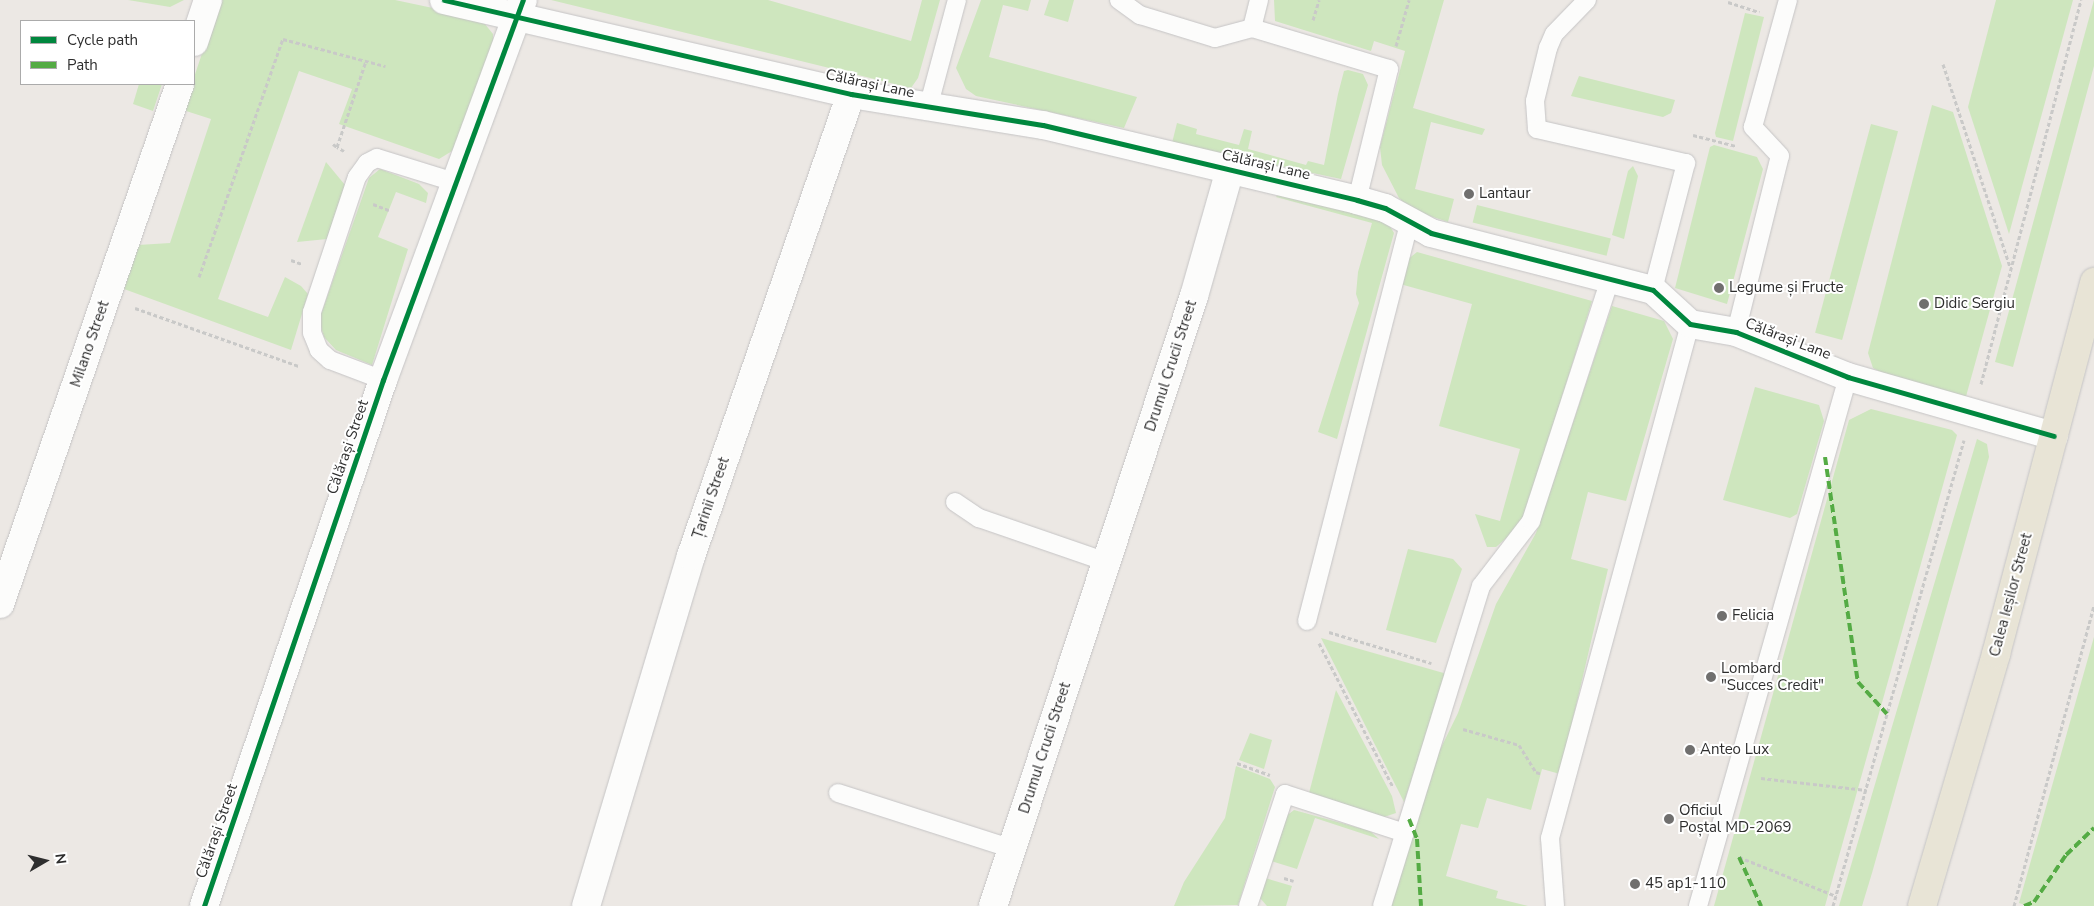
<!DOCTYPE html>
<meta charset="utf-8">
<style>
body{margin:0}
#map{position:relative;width:2094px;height:906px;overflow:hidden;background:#ece8e4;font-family:"Nunito Sans",sans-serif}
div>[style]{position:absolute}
.green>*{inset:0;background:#cee6be;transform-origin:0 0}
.path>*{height:3px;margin-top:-1.5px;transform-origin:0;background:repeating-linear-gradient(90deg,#c9c9c8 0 4px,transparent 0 6.5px)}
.roads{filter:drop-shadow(0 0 1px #c5c4c5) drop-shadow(0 0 1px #c5c4c5)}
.service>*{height:18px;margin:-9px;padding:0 9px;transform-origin:9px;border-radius:9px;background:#fcfcfb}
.minor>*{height:28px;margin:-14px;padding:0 14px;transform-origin:14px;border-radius:14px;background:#fcfcfb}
.primary>*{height:28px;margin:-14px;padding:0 14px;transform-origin:14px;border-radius:14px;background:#e8e4d6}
.quiet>*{height:4px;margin-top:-2px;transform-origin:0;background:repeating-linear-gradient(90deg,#54ab44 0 8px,transparent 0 12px)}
.cycleway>*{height:5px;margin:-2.5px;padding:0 2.5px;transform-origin:2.5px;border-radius:2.5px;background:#00873e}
.dots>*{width:14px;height:14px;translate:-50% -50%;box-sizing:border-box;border:2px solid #fff;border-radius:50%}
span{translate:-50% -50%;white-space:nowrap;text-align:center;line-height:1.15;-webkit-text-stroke:4px #fff;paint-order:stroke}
.street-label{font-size:15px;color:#2e2e2e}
.poi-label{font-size:15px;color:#2e2e2e}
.left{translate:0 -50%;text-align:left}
.legend{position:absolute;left:20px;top:20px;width:175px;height:65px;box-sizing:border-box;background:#fff;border:1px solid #ababab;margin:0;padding:6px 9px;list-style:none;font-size:15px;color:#2e2e2e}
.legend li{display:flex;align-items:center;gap:10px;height:25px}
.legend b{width:25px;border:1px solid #ababab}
.north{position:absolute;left:20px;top:836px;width:50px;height:50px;-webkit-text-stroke:4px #fff;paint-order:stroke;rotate:82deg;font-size:14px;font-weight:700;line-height:20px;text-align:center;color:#2e2e2e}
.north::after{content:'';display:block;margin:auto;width:18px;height:22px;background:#2e2e2e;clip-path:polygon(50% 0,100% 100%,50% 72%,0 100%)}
</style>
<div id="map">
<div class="green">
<div style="clip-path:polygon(128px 0,184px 0,170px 7px)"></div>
<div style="clip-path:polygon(220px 0,395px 0,480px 18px,493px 34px,493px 44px,457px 148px,439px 159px,339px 124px,352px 89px,299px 71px,218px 299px,268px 317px,285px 277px,301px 286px,308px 294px,291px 350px,124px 289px,138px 245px,170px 243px,211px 119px,183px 110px)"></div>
<div style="clip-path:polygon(551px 0,768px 0,911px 41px,922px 0,940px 0,918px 78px,911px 88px)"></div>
<div style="clip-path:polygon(981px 0,1031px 0,1028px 11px,1003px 5px,989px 57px,1137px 97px,1124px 128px,976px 96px,966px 89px,956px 68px)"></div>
<div style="clip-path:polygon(1049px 0,1074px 0,1068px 22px,1044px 15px)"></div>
<div style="clip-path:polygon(1274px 0,1444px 0,1413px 108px,1485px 129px,1482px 135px,1431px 122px,1415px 189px,1454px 199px,1448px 222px,1412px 210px,1399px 198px,1382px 165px,1380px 147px,1405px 51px,1374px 41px,1371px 51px,1275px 21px)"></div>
<div style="clip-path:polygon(1996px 0,2073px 0,2009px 234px,1968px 107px)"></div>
<div style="clip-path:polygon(2094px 0,2094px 66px,2013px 367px,1995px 362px)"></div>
<div style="clip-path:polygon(1745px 13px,1764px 17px,1733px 141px,1716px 137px,1715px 133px)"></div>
<div style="clip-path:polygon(1348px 70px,1363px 74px,1368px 85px,1341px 179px,1172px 143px,1177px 123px,1197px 129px,1196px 134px,1239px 145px,1244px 129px,1252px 131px,1248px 149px,1306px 165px,1308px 161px,1324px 165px,1338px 94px,1344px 71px)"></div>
<div style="clip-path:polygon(1579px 76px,1675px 100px,1671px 113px,1663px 117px,1571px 96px)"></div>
<div style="clip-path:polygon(139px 84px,162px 84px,153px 111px,133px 104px)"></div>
<div style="clip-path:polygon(1932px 105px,1953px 112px,2002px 266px,1965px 400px,1896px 380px,1873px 368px,1868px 353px)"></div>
<div style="left:1871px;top:124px;width:28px;height:216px;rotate:15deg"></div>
<div style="clip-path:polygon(1714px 145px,1757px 157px,1763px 169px,1727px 304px,1675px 288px,1710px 147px)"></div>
<div style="clip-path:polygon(326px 162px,345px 185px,327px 239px,297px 242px)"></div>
<div style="clip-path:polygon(1633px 166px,1638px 176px,1624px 239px,1612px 235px,1628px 171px)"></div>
<div style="clip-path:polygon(380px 169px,419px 184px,428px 193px,426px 203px,396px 192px,378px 237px,408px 249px,372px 365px,336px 350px,324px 337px,319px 320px,369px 178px)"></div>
<div style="clip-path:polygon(1279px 193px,1386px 220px,1394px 233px,1337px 439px,1318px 432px,1359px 303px,1356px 294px,1358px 272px,1372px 223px,1276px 197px)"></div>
<div style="left:1477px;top:205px;width:138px;height:18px;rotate:14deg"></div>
<div style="clip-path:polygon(1417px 252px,1592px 301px,1526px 512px,1518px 528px,1496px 547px,1487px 547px,1475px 514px,1500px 521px,1520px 449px,1439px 426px,1472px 304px,1400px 284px,1407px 260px)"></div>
<div style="clip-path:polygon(1612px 306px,1664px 321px,1673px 339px,1626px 501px,1588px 492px,1571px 559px,1608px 569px,1560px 774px,1542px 769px,1531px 810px,1487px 798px,1478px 828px,1461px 824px,1446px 876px,1498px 891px,1496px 898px,1528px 906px,1391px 906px,1435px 760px,1458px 713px,1496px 604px,1536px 533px)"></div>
<div style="clip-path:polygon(1755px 387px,1819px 405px,1824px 421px,1797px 514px,1790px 518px,1723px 500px)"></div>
<div style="clip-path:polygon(1871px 409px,1952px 430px,1957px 435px,1825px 906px,1714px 906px,1849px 420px)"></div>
<div style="clip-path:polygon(1977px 439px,1987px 444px,1989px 457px,1872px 873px,1862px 906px,1839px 906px)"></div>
<div style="clip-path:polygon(1408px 549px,1453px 559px,1462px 569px,1436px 643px,1386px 630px)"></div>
<div style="clip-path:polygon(2094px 637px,2094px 906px,2028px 906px,2019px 903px)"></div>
<div style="clip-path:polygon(1321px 638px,1447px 674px,1404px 802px)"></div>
<div style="clip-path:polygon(1336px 690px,1392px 796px,1396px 813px,1384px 817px,1309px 793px)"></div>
<div style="clip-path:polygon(1250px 733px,1272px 740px,1264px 769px,1239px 760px)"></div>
<div style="clip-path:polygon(1236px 766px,1270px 779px,1275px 787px,1238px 905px,1174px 906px,1184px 882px,1225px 818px)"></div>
<div style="clip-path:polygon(1294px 810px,1370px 831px,1379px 839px,1315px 818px,1297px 869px,1271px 861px,1285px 817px)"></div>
<div style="clip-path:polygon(1265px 878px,1292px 886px,1286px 906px,1267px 906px,1260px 898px)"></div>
</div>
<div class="path">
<div style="left:1728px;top:2px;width:33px;rotate:18deg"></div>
<div style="left:1313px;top:20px;width:21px;rotate:-73deg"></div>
<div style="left:1396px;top:46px;width:48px;rotate:-74.2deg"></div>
<div style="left:1943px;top:64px;width:214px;rotate:71.7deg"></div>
<div style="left:1693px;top:135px;width:44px;rotate:14.3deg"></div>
<div style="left:333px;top:144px;width:5px;rotate:37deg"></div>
<div style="left:344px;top:151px;width:8px;rotate:-150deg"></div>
<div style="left:337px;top:147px;width:91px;rotate:-71.4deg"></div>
<div style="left:373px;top:204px;width:17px;rotate:21deg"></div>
<div style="left:291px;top:260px;width:12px;rotate:20deg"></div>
<div style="left:199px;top:277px;width:252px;rotate:-70.6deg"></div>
<div style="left:283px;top:39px;width:106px;rotate:14.8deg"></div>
<div style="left:135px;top:308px;width:174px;rotate:19.5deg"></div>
<div style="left:1981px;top:384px;width:397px;rotate:-75.4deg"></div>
<div style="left:1329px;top:632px;width:107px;rotate:16.9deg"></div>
<div style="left:1319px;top:643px;width:162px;rotate:62.8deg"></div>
<div style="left:1463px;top:729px;width:58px;rotate:15.9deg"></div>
<div style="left:1519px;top:745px;width:32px;rotate:58deg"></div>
<div style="left:1536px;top:772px;width:6px;rotate:18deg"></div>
<div style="left:1237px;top:763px;width:35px;rotate:20deg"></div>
<div style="left:1761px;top:778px;width:106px;rotate:6.5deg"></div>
<div style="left:1739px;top:857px;width:105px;rotate:21.9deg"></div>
<div style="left:1284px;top:878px;width:10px;rotate:17deg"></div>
<div style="left:1833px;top:906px;width:484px;rotate:-74.3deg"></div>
<div style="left:2014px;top:906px;width:310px;rotate:-75.1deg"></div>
</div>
<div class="roads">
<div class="service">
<div style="left:1119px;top:0;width:26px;rotate:36deg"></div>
<div style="left:1140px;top:15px;width:78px;rotate:17deg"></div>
<div style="left:1215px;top:38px;width:38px;rotate:-15deg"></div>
<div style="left:1259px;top:0;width:29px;rotate:104deg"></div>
<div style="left:1252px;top:28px;width:143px;rotate:16.7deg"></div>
<div style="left:1389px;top:69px;width:135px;rotate:103.7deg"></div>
<div style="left:1587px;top:0;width:47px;rotate:134.1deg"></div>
<div style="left:1554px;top:34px;width:15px;rotate:113deg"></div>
<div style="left:1548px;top:48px;width:55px;rotate:103.8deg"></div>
<div style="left:1535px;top:101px;width:28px;rotate:86deg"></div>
<div style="left:1537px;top:129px;width:153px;rotate:12.9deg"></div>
<div style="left:1686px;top:163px;width:131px;rotate:104.6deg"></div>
<div style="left:928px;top:108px;width:112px;rotate:-75deg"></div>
<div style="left:1736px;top:332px;width:181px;rotate:-76deg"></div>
<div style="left:1780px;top:156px;width:40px;rotate:-133deg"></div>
<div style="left:1753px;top:127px;width:132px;rotate:-74.6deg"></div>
<div style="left:383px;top:380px;width:57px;rotate:-159.3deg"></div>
<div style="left:330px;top:360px;width:15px;rotate:-138deg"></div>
<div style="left:319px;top:350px;width:18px;rotate:-112deg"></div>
<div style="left:312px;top:333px;width:21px;rotate:-90deg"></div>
<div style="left:312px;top:312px;width:142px;rotate:-71.6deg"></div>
<div style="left:357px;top:177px;width:17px;rotate:-54deg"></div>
<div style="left:367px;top:163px;width:11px;rotate:-27deg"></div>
<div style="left:377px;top:158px;width:85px;rotate:17.2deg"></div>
<div style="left:955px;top:502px;width:29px;rotate:34deg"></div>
<div style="left:979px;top:518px;width:135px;rotate:19deg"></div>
<div style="left:1307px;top:621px;width:409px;rotate:-75.6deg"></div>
<div style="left:838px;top:793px;width:183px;rotate:17.8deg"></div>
<div style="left:1248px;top:906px;width:118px;rotate:-71.7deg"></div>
<div style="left:1285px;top:794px;width:126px;rotate:18deg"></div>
<div style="left:1382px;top:906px;width:335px;rotate:-72.8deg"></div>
<div style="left:1481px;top:586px;width:82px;rotate:-52.4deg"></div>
<div style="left:1531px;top:521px;width:255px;rotate:-71.9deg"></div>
<div style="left:1555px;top:906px;width:68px;rotate:-94.2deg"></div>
<div style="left:1550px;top:838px;width:533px;rotate:-74.76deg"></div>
<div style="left:1698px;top:906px;width:550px;rotate:-74.17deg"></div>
</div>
<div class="minor">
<div style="left:444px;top:0;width:418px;rotate:13deg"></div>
<div style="left:851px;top:94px;width:194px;rotate:9.2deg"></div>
<div style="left:1043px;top:125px;width:323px;rotate:13.4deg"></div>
<div style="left:1357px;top:200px;width:29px;rotate:16deg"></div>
<div style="left:1385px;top:208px;width:52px;rotate:28.5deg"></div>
<div style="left:1431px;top:233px;width:229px;rotate:14.4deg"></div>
<div style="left:1653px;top:290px;width:50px;rotate:42.6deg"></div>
<div style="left:1690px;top:324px;width:47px;rotate:9.9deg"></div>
<div style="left:1736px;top:332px;width:121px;rotate:21.9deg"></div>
<div style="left:1848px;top:377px;width:214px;rotate:16deg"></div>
<div style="left:194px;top:42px;width:44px;rotate:-71.6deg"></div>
<div style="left:0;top:604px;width:550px;rotate:-70.91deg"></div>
<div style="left:204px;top:906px;width:556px;rotate:-71.21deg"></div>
<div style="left:383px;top:380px;width:405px;rotate:-69.8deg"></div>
<div style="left:586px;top:906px;width:365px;rotate:-73.3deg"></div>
<div style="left:691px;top:556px;width:489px;rotate:-70.9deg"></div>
<div style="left:993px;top:906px;width:642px;rotate:-71.76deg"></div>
<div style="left:1194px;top:296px;width:131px;rotate:-74.1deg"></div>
</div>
<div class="primary">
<div style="left:1922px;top:906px;width:263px;rotate:-73.6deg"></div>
<div style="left:1996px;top:654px;width:385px;rotate:-75.2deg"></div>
</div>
</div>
<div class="quiet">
<div style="left:1825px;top:457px;width:227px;rotate:81.7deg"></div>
<div style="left:1858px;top:682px;width:43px;rotate:47.8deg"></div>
<div style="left:1409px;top:819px;width:22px;rotate:68deg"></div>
<div style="left:1417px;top:839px;width:67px;rotate:86.6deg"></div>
<div style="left:1739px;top:857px;width:54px;rotate:65.8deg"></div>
<div style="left:2024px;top:906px;width:11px;rotate:-22deg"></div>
<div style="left:2034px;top:902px;width:57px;rotate:-55.8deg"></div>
<div style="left:2066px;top:855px;width:39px;rotate:-44deg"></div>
</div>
<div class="cycleway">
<div style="left:444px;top:0;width:418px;rotate:13deg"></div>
<div style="left:851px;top:94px;width:194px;rotate:9.2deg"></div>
<div style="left:1043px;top:125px;width:323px;rotate:13.4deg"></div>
<div style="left:1357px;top:200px;width:29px;rotate:16deg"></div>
<div style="left:1385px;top:208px;width:52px;rotate:28.5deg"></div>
<div style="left:1431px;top:233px;width:229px;rotate:14.4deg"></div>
<div style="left:1653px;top:290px;width:50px;rotate:42.6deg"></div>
<div style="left:1690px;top:324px;width:47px;rotate:9.9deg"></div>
<div style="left:1736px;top:332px;width:121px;rotate:21.9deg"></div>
<div style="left:1848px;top:377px;width:214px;rotate:16deg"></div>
<div style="left:204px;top:906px;width:556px;rotate:-71.21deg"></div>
<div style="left:383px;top:380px;width:405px;rotate:-69.8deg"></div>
</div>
<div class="dots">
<div style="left:1469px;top:194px;background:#706f6e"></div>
<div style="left:1719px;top:288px;background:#706f6e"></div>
<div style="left:1924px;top:304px;background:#706f6e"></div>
<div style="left:1722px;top:616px;background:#706f6e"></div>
<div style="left:1711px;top:677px;background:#706f6e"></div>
<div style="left:1690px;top:750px;background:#706f6e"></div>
<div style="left:1669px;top:819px;background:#706f6e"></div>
<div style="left:1635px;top:884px;background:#706f6e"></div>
</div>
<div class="street-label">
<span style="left:870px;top:84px;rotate:12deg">Călărași Lane</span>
<span style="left:1266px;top:165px;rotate:13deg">Călărași Lane</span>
<span style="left:1788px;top:339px;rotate:21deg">Călărași Lane</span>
<span style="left:90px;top:344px;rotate:-71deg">Milano Street</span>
<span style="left:1171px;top:366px;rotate:-72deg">Drumul Crucii Street</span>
<span style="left:348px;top:447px;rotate:-71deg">Călărași Street</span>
<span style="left:711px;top:498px;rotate:-71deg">Țarinii Street</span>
<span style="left:2011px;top:595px;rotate:-75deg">Calea Ieșilor Street</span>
<span style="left:1045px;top:748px;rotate:-72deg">Drumul Crucii Street</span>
<span style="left:217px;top:831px;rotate:-71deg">Călărași Street</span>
</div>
<div class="poi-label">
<span class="left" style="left:1479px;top:194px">Lantaur</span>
<span class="left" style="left:1729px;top:288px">Legume și Fructe</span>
<span class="left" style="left:1934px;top:304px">Didic Sergiu</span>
<span class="left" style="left:1732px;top:616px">Felicia</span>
<span class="left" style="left:1721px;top:677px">Lombard<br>"Succes Credit"</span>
<span class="left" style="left:1700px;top:750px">Anteo Lux</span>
<span class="left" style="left:1679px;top:819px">Oficiul<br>Poștal MD-2069</span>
<span class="left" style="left:1645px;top:884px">45 ap1-110</span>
</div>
<ul class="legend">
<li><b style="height:6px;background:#00873e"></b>Cycle path</li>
<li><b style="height:6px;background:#54ab44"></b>Path</li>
</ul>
<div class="north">N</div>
</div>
